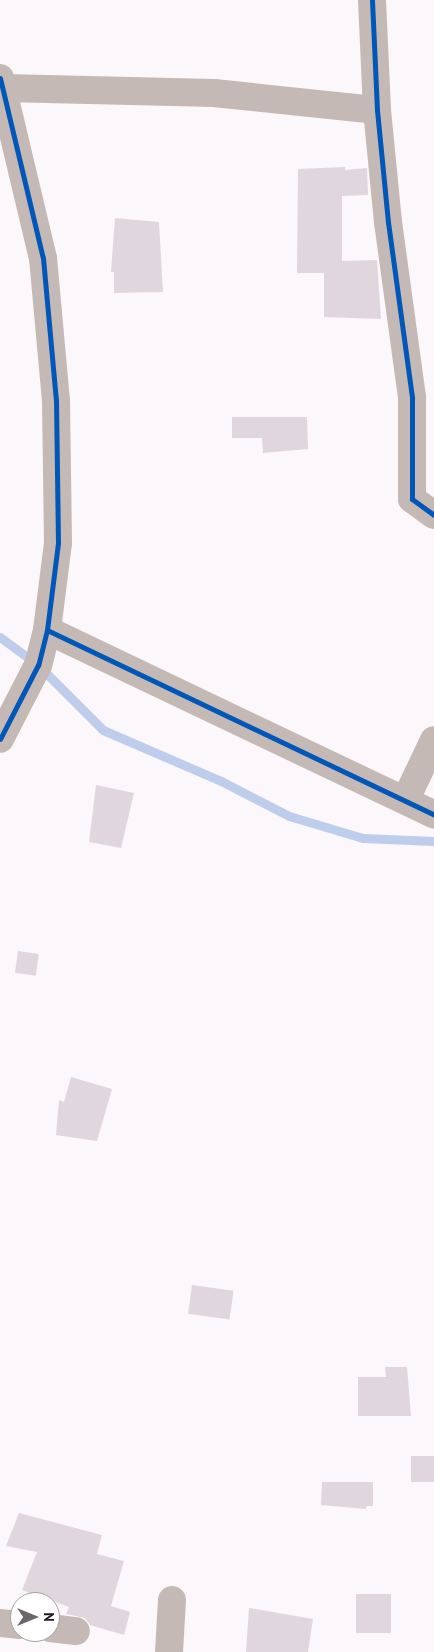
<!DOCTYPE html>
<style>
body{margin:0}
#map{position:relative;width:434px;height:1652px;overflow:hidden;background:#fbf7fa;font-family:"PT Sans",sans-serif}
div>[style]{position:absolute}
.stream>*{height:9px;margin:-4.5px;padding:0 4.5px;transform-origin:4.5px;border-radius:4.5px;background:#becdeb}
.building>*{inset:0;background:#e0d7de;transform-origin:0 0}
.minor>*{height:28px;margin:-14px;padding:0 14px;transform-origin:14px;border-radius:14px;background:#c5b9b6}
.cycleway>*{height:5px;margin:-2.5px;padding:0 2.5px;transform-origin:2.5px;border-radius:2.5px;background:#0057b8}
span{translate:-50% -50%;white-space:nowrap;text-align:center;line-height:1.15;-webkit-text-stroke:5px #fff;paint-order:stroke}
.north{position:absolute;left:10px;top:1592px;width:50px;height:50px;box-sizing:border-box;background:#fff;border:1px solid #a6a2a6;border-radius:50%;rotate:90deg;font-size:14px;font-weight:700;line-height:20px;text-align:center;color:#211720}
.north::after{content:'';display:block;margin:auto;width:18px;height:22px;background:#6d656c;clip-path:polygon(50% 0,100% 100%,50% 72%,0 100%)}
</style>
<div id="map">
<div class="stream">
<div style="left:0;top:637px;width:47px;rotate:36.4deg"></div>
<div style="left:38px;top:665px;width:92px;rotate:45deg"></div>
<div style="left:103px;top:730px;width:129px;rotate:23.4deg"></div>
<div style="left:221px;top:781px;width:76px;rotate:27.2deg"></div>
<div style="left:289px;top:816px;width:77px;rotate:16.6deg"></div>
<div style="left:363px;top:838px;width:71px;rotate:2.4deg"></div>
</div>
<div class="building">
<div style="clip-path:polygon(345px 167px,345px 170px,367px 168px,368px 195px,342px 196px,342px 261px,377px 260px,381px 319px,324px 317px,324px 273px,297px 273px,298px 169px)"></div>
<div style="clip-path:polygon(115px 218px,159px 222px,163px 292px,114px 293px,114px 272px,111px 272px)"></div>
<div style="clip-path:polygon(232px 417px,307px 417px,308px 449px,263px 453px,262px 438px,232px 438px)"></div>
<div style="clip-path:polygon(96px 785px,134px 793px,121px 848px,89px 842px)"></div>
<div style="left:18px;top:951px;width:21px;height:22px;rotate:8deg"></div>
<div style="clip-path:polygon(71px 1077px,112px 1089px,97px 1141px,56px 1135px,59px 1100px,64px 1102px)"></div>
<div style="left:192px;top:1285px;width:42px;height:29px;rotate:8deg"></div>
<div style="clip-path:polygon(385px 1367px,407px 1367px,411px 1416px,358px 1416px,358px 1377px,386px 1377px)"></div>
<div style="left:434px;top:1456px;width:26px;height:23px;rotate:90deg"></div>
<div style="clip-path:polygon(322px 1482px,373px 1482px,373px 1506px,367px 1506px,366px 1509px,321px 1505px)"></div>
<div style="clip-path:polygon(19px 1513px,102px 1535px,97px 1554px,124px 1561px,111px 1606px,130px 1612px,124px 1635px,90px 1625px,85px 1618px,66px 1614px,69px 1607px,22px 1590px,37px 1552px,6px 1546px)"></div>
<div style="left:356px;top:1594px;width:35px;height:39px"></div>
<div style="clip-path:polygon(249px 1608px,313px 1619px,308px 1652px,246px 1652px)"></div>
</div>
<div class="minor">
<div style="left:372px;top:0;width:110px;rotate:87.4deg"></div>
<div style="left:377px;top:110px;width:113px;rotate:84.4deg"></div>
<div style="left:388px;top:222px;width:178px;rotate:82.2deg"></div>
<div style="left:412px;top:398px;width:101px;rotate:90deg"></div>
<div style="left:412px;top:499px;width:27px;rotate:36deg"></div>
<div style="left:0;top:78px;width:185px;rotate:76.6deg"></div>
<div style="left:43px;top:258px;width:143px;rotate:84.8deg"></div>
<div style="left:56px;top:400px;width:143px;rotate:89.2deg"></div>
<div style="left:58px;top:543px;width:88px;rotate:97.2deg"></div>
<div style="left:47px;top:630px;width:36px;rotate:104deg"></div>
<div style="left:38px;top:665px;width:83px;rotate:117.2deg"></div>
<div style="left:5px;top:88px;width:209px;rotate:1.4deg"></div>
<div style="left:214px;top:93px;width:164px;rotate:6deg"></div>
<div style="left:47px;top:630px;width:429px;rotate:25.5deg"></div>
<div style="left:406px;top:799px;width:65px;rotate:-64.6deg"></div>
<div style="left:0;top:1623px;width:20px;rotate:6deg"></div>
<div style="left:50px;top:1628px;width:26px;rotate:7deg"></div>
<div style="left:169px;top:1652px;width:52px;rotate:-86.7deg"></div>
</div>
<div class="cycleway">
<div style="left:372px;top:0;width:110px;rotate:87.4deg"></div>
<div style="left:377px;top:110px;width:113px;rotate:84.4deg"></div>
<div style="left:388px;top:222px;width:178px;rotate:82.2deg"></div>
<div style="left:412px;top:398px;width:101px;rotate:90deg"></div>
<div style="left:412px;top:499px;width:27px;rotate:36deg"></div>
<div style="left:0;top:78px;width:185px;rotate:76.6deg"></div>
<div style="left:43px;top:258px;width:143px;rotate:84.8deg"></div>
<div style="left:56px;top:400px;width:143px;rotate:89.2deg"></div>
<div style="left:58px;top:543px;width:88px;rotate:97.2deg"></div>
<div style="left:47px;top:630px;width:36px;rotate:104deg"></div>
<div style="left:38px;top:665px;width:83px;rotate:117.2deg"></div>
<div style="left:47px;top:630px;width:429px;rotate:25.5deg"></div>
</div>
<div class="north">N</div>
</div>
